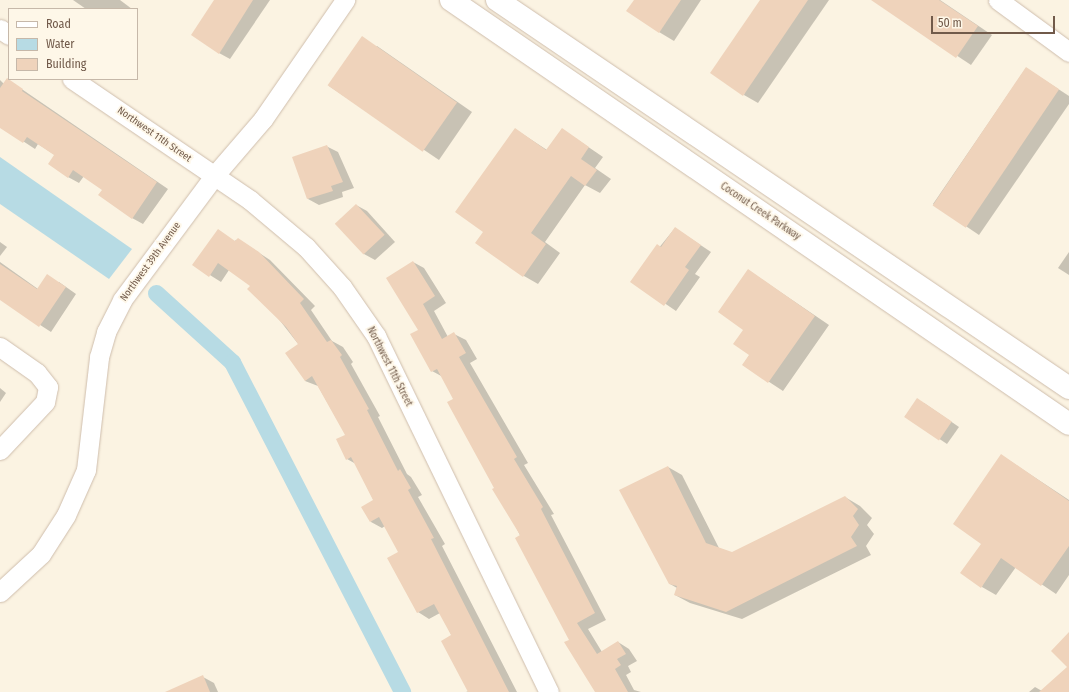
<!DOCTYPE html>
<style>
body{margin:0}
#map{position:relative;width:1069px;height:692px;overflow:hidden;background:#fbf3e2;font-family:"Fira Sans Condensed",sans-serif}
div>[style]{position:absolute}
.water>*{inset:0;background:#b7dbe4}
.shadow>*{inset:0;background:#0003}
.canal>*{height:17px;margin:-8.5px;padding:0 8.5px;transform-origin:8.5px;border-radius:8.5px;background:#b7dbe4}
.building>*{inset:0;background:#efd3bb;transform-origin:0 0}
.roads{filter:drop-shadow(0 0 1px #cebdac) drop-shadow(0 0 1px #cebdac)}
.minor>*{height:19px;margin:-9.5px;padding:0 9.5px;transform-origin:9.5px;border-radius:9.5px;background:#fff}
.secondary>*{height:22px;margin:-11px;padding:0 11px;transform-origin:11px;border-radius:11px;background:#fff}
span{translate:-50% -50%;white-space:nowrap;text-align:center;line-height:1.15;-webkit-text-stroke:3.5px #fef7e8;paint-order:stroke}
.street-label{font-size:10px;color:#715a4a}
.legend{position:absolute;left:8px;top:8px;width:130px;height:72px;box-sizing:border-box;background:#fef7e8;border:1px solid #c6b8a9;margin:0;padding:5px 7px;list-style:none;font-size:12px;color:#715a4a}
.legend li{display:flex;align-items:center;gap:8px;height:20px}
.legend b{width:20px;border:1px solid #c6b8a9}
.scale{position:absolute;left:931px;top:16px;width:124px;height:18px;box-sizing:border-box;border:2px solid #715a4a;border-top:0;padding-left:5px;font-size:12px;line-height:14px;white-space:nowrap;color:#715a4a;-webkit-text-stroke:3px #fef7e8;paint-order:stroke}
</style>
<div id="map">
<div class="water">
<div style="clip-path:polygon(0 157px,132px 249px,109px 279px,0 204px)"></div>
</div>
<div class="shadow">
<div style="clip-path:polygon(73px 0,120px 0,132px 9px,86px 9px)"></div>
<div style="clip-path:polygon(216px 0,270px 0,230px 59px,219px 53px)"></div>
<div style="clip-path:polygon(635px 0,701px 0,674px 41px,659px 32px)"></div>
<div style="clip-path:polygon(761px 0,829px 0,758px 103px,744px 95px)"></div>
<div style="clip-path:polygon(873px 0,940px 0,992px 35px,971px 65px)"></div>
<div style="clip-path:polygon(377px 46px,472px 112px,439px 160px,329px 86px)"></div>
<div style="clip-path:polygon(1026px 68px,1069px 96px,1069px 104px,979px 235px,933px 204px)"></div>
<div style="clip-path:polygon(7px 79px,168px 189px,143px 224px,132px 218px,103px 189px,84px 176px,79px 183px,68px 177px,55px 155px,38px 144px,35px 149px,0 126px,0 80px,4px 84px)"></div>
<div style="clip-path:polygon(515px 129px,547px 150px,562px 129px,603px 157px,595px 168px,611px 179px,600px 193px,585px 185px,545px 242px,560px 253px,538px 284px,524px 276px,484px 232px)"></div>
<div style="clip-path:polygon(326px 146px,338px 152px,354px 188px,342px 192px,343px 197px,319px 205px,308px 199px)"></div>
<div style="clip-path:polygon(356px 205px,367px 211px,395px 242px,375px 260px,364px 254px)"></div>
<div style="clip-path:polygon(675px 228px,711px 252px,695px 274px,700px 277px,676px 311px,632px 281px)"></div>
<div style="clip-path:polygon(238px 239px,270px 260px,315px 306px,311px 310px,332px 341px,343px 347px,353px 362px,351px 364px,380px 416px,378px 417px,407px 474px,411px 477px,422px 495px,418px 497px,445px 544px,442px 546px,517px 692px,466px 692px,469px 691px,452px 636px,440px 613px,429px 619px,418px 612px,400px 552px,385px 526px,382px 528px,371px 522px,374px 501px,356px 464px,347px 459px,346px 435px,318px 386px,305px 381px,299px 345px,252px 285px,229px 270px,221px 282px,194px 265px)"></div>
<div style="clip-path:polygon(0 242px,7px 247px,0 256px)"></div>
<div style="clip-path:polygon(1069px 252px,1069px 275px,1058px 268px)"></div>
<div style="clip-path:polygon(0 262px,38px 289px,59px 282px,76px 294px,51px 332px,0 299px)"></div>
<div style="clip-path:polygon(413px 262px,424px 268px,446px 303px,434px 311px,448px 337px,454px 334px,466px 340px,477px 359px,470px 363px,528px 463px,524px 465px,554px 514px,551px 515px,606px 620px,588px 629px,602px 652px,618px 642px,629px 649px,637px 661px,628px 666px,631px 672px,626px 675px,634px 690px,641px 692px,596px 692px,454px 399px,443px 377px,432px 371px,419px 330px)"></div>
<div style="clip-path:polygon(748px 270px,829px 325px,783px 391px,743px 365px,750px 354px,745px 330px)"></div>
<div style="clip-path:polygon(0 388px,6px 393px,0 402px)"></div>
<div style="clip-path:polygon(924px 403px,959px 427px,947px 444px,905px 416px)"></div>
<div style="clip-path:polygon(1001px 455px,1069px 500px,1069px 575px,1056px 594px,1016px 567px,996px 595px,982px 587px)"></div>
<div style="clip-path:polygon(668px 467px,682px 475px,719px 548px,732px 553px,845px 497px,860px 506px,872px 518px,867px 525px,874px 534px,866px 546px,871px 555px,742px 619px,690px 603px,675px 595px,677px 588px,670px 584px)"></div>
<div style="clip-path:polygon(203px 677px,214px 683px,218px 692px,167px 692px)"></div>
<div style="clip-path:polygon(1035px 687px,1042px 691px,1063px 692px,1029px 692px)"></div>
</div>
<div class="canal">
<div style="left:156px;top:293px;width:103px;rotate:42.2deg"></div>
<div style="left:232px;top:362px;width:371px;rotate:62.7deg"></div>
</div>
<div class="building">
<div style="clip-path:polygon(214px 0,253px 0,219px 54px,191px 35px)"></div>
<div style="clip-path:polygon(634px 0,681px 0,659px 33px,626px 11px)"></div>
<div style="clip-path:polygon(760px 0,808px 0,743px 96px,710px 73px)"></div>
<div style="clip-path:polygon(871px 0,939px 0,978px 26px,956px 58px)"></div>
<div style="left:362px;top:36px;width:116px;height:60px;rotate:35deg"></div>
<div style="left:1026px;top:67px;width:40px;height:167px;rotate:34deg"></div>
<div style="clip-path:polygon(7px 78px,23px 89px,22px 91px,157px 182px,132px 219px,98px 195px,102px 190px,73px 170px,68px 178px,48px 164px,54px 155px,27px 137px,23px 143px,0 128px,0 88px)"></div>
<div style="clip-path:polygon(515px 128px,546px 150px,562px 128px,589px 147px,581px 159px,597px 170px,585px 186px,571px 176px,531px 233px,546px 244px,523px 277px,475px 243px,483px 232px,455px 212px)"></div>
<div style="clip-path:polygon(327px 145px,343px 182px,331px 186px,333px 191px,307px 199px,292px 157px)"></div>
<div style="left:356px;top:204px;width:42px;height:29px;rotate:47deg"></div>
<div style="clip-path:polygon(675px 227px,701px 245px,685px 267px,689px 270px,664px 306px,630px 282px,657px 244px,661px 247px)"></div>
<div style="clip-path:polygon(218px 229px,235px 241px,238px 238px,259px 252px,304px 299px,300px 303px,327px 342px,331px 340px,342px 355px,340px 357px,369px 409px,367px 410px,398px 471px,400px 469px,411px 488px,408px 490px,434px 538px,431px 539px,509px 692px,468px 692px,441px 641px,451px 635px,434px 604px,417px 613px,387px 558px,398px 552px,379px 517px,370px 522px,361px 507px,373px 500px,351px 457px,346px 460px,336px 439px,345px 435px,312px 376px,305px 381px,285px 353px,298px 344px,286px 327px,247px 289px,250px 286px,218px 263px,209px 277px,192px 265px)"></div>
<div style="clip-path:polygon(413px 261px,435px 296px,423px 304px,442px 339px,454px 332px,466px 353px,459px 357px,517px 457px,514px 459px,543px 507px,541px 509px,595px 613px,577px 623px,597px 654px,618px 641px,626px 654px,617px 659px,621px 665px,615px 669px,628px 692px,595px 692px,564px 642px,569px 640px,515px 538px,520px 535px,492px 489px,494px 488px,447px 402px,453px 399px,437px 369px,431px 372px,410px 334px,418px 330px,386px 278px)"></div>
<div style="clip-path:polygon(0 264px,37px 289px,47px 274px,66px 287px,39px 327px,0 300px)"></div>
<div style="clip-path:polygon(748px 269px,815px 316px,768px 383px,742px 365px,749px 355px,733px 344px,743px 330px,718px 312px)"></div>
<div style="left:917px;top:398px;width:42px;height:23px;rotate:34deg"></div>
<div style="clip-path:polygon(1001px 454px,1069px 501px,1069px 546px,1041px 586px,1001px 558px,981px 588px,960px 573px,981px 544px,953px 524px)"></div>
<div style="clip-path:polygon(668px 466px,706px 543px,732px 552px,845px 496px,858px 509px,853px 516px,859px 525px,851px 537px,857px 546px,726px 612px,674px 595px,677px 586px,669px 584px,619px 490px)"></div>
<div style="clip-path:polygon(1069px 632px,1069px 692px,1039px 692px,1067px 667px,1051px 651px)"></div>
<div style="clip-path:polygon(203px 675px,210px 692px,165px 692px)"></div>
</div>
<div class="roads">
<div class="minor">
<div style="left:998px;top:0;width:88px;rotate:36.2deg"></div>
<div style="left:0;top:29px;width:11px;rotate:34deg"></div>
<div style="left:72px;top:79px;width:215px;rotate:34.2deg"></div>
<div style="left:250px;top:200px;width:73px;rotate:40deg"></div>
<div style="left:306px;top:247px;width:54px;rotate:48deg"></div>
<div style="left:342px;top:287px;width:60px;rotate:55.2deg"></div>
<div style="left:376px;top:336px;width:396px;rotate:64.1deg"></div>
<div style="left:0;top:347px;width:45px;rotate:35.1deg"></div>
<div style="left:37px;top:373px;width:18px;rotate:52deg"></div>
<div style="left:48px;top:387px;width:15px;rotate:101deg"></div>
<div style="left:45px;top:402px;width:66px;rotate:133.2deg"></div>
<div style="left:0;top:592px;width:56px;rotate:-42.8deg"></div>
<div style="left:41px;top:554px;width:46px;rotate:-57.3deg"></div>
<div style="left:66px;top:515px;width:49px;rotate:-66deg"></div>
<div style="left:86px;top:470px;width:114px;rotate:-83.4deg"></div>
<div style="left:99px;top:357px;width:26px;rotate:-74deg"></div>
<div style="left:106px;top:332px;width:36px;rotate:-63deg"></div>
<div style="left:122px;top:300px;width:154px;rotate:-53.4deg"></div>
<div style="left:214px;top:176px;width:75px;rotate:-49.3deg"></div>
<div style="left:263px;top:119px;width:145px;rotate:-55.4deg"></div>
</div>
<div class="secondary">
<div style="left:451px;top:0;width:749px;rotate:34.45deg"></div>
<div style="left:497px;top:0;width:691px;rotate:34.15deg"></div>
</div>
</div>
<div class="street-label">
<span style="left:154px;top:135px;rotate:35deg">Northwest 11th Street</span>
<span style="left:760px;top:212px;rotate:34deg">Coconut Creek Parkway</span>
<span style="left:151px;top:262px;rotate:-54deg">Northwest 39th Avenue</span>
<span style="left:389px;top:367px;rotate:63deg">Northwest 11th Street</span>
</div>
<ul class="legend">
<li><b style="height:5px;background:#fff"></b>Road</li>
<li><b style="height:11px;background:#b7dbe4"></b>Water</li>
<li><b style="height:11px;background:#efd3bb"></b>Building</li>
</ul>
<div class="scale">50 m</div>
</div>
